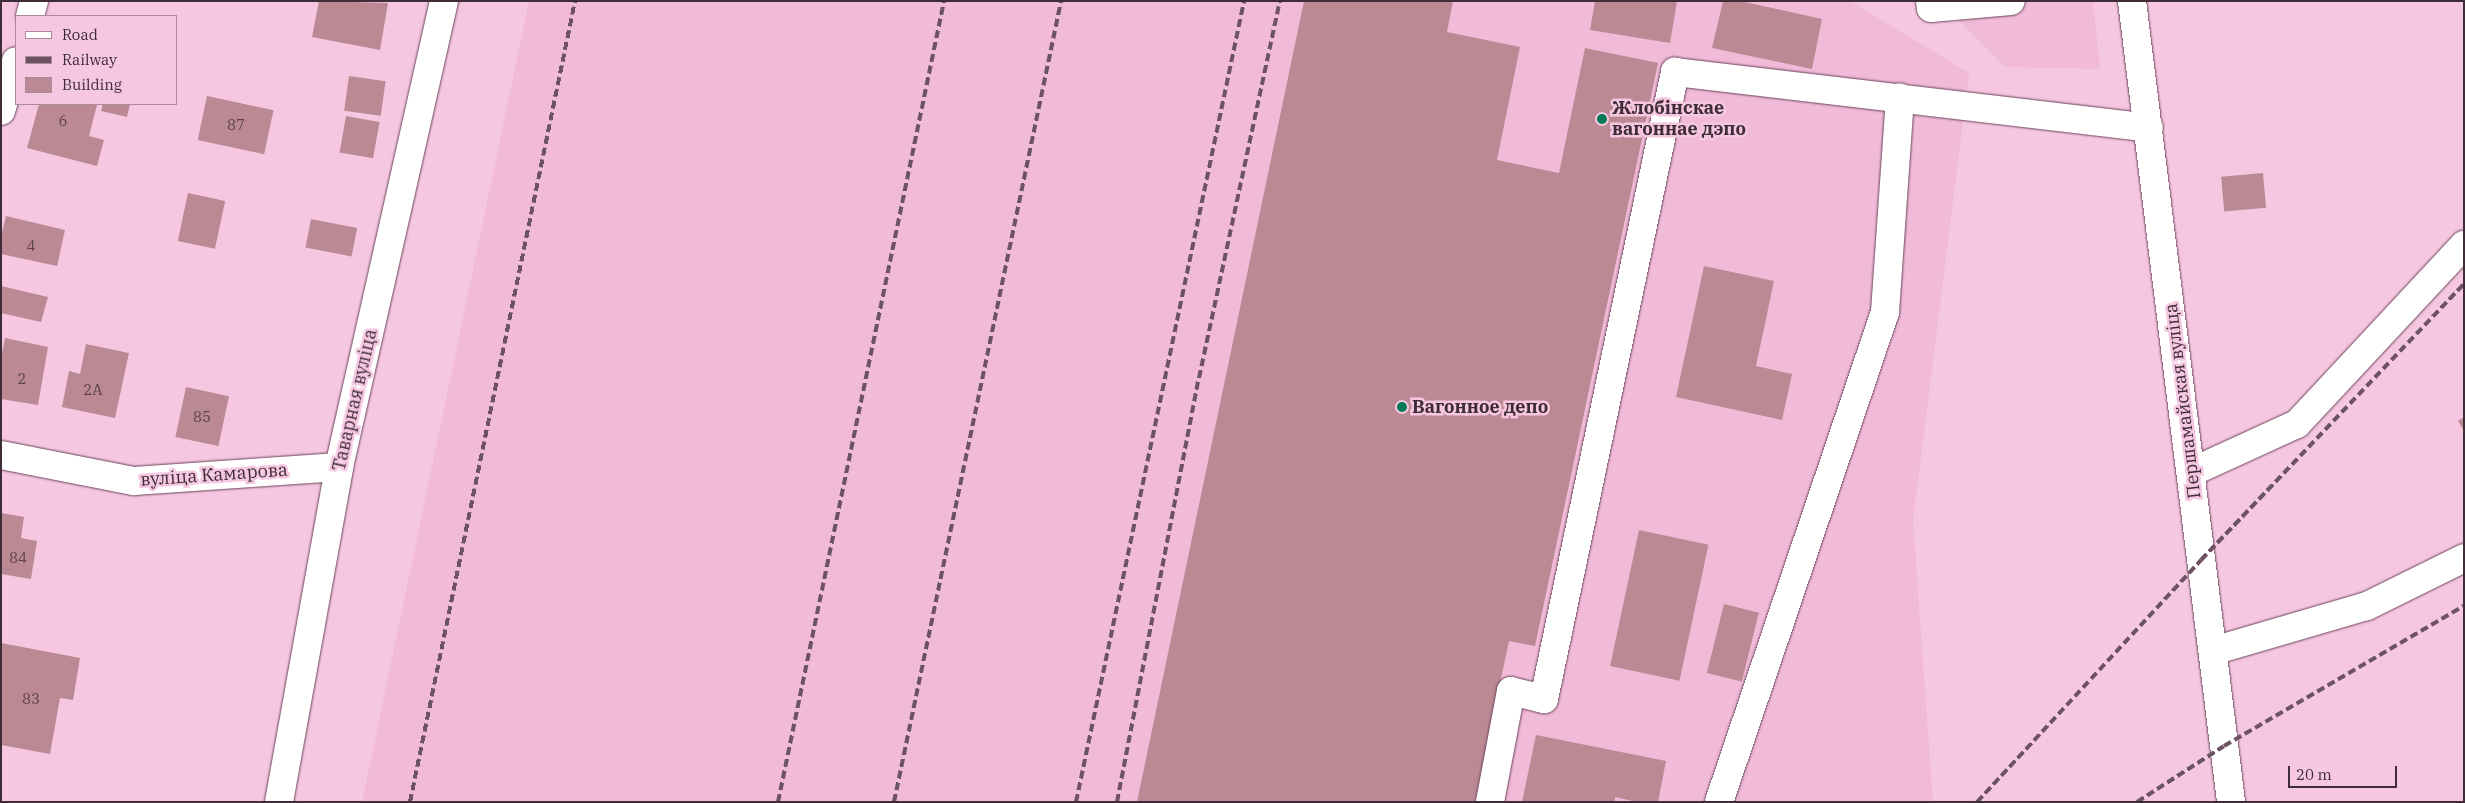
<!DOCTYPE html>
<meta charset="utf-8">
<style>
body{margin:0}
#map{position:relative;width:2465px;height:803px;overflow:hidden;background:#f6c7e1;font-family:"IBM Plex Serif",serif}
div>[style]{position:absolute}
.built>*{inset:0;background:#f0bad8}
.building>*{inset:0;background:#bb8994;transform-origin:0 0}
.roads{filter:drop-shadow(0 0 1px #6b445b) drop-shadow(0 0 1px #6b445b)}
.minor>*{height:28px;margin:-14px;padding:0 14px;transform-origin:14px;border-radius:14px;background:#fff}
.rail>*{height:4px;margin-top:-2px;transform-origin:0;background:repeating-linear-gradient(90deg,#6d5362 0 8px,transparent 0 12px)}
.dots>*{width:14px;height:14px;translate:-50% -50%;box-sizing:border-box;border:2px solid #f6c7e1;border-radius:50%}
span{translate:-50% -50%;white-space:nowrap;text-align:center;line-height:1.15;-webkit-text-stroke:5px #f6c7e1;paint-order:stroke}
.number-label{font-size:15px;color:#5d434e}
.number-label span{-webkit-text-stroke-width:0}
.poi-label{font-size:18px;color:#3e2c37;font-weight:700}
.left{translate:0 -50%;text-align:left}
.street-label{font-size:18px;color:#3e2c37}
.frame{position:absolute;inset:0;border:2px solid #3e2c37;pointer-events:none}
.legend{position:absolute;left:15px;top:15px;width:162px;height:90px;box-sizing:border-box;background:#f6c7e1;border:1px solid #ac899d;margin:0;padding:6px 9px;list-style:none;font-size:15px;color:#3e2c37}
.legend li{display:flex;align-items:center;gap:10px;height:25px}
.legend b{width:25px;border:1px solid #ac899d}
.scale{position:absolute;left:2288px;top:766px;width:109px;height:22px;box-sizing:border-box;border:2px solid #3e2c37;border-top:0;padding-left:6px;font-size:15px;line-height:18px;white-space:nowrap;color:#3e2c37;-webkit-text-stroke:4px #f6c7e1;paint-order:stroke}
</style>
<div id="map">
<div class="built">
<div style="clip-path:polygon(529px 1px,1850px 1px,1969px 73px,1913px 520px,1933px 802px,362px 802px)"></div>
<div style="clip-path:polygon(1939px 1px,2093px 1px,2100px 69px,2005px 67px)"></div>
</div>
<div class="building">
<div style="clip-path:polygon(319px 1px,388px 3px,380px 50px,312px 37px)"></div>
<div style="clip-path:polygon(1304px 1px,1453px 1px,1447px 32px,1520px 47px,1497px 160px,1559px 173px,1585px 48px,1658px 63px,1535px 646px,1509px 641px,1475px 802px,1137px 802px)"></div>
<div style="clip-path:polygon(1595px 1px,1677px 1px,1670px 43px,1590px 30px)"></div>
<div style="clip-path:polygon(1723px 1px,1740px 1px,1822px 19px,1812px 69px,1712px 48px)"></div>
<div style="left:349px;top:76px;width:37px;height:35px;rotate:8deg"></div>
<div style="left:207px;top:96px;width:68px;height:45px;rotate:12deg"></div>
<div style="clip-path:polygon(39px 104px,97px 105px,89px 136px,104px 140px,97px 166px,27px 148px)"></div>
<div style="clip-path:polygon(103px 104px,130px 104px,127px 117px,101px 111px)"></div>
<div style="left:346px;top:116px;width:34px;height:37px;rotate:10deg"></div>
<div style="left:2263px;top:173px;width:35px;height:42px;rotate:85deg"></div>
<div style="left:188px;top:193px;width:38px;height:49px;rotate:12deg"></div>
<div style="clip-path:polygon(6px 216px,65px 230px,57px 266px,1px 254px,1px 237px)"></div>
<div style="left:311px;top:219px;width:47px;height:29px;rotate:11deg"></div>
<div style="clip-path:polygon(1704px 266px,1774px 281px,1756px 366px,1792px 374px,1782px 420px,1676px 397px)"></div>
<div style="clip-path:polygon(1px 286px,48px 297px,41px 322px,1px 313px)"></div>
<div style="clip-path:polygon(5px 338px,48px 347px,38px 405px,1px 399px,1px 359px)"></div>
<div style="clip-path:polygon(86px 344px,129px 353px,115px 418px,62px 407px,69px 371px,80px 374px)"></div>
<div style="left:186px;top:387px;width:44px;height:51px;rotate:12deg"></div>
<div style="clip-path:polygon(2464px 417px,2464px 431px,2458px 421px)"></div>
<div style="clip-path:polygon(1px 513px,24px 517px,21px 538px,37px 541px,31px 579px,1px 574px)"></div>
<div style="left:1639px;top:530px;width:71px;height:139px;rotate:12deg"></div>
<div style="left:1724px;top:604px;width:36px;height:71px;rotate:14deg"></div>
<div style="clip-path:polygon(1px 643px,80px 658px,73px 700px,60px 698px,50px 754px,1px 745px)"></div>
<div style="clip-path:polygon(1536px 735px,1666px 761px,1658px 802px,1637px 802px,1615px 797px,1615px 802px,1522px 802px)"></div>
</div>
<div class="roads">
<div class="minor">
<div style="left:1930px;top:1px;width:7px;rotate:82deg"></div>
<div style="left:1931px;top:8px;width:80px;rotate:-5deg"></div>
<div style="left:2132px;top:1px;width:807px;rotate:82.95deg"></div>
<div style="left:30px;top:16px;width:16px;rotate:-75deg"></div>
<div style="left:1px;top:111px;width:52px;rotate:-73.3deg"></div>
<div style="left:1px;top:455px;width:136px;rotate:11.1deg"></div>
<div style="left:134px;top:481px;width:205px;rotate:-3.9deg"></div>
<div style="left:2192px;top:472px;width:115px;rotate:-24.6deg"></div>
<div style="left:2297px;top:424px;width:245px;rotate:-47deg"></div>
<div style="left:2213px;top:651px;width:160px;rotate:-16.3deg"></div>
<div style="left:2367px;top:606px;width:108px;rotate:-26.3deg"></div>
<div style="left:279px;top:802px;width:340px;rotate:-79.8deg"></div>
<div style="left:339px;top:467px;width:478px;rotate:-77.3deg"></div>
<div style="left:1490px;top:802px;width:113px;rotate:-79.3deg"></div>
<div style="left:1511px;top:691px;width:34px;rotate:14deg"></div>
<div style="left:1544px;top:699px;width:641px;rotate:-78.2deg"></div>
<div style="left:1675px;top:72px;width:477px;rotate:6.7deg"></div>
<div style="left:1719px;top:802px;width:517px;rotate:-71.28deg"></div>
<div style="left:1885px;top:312px;width:215px;rotate:-86deg"></div>
</div>
</div>
<div class="rail">
<div style="left:410px;top:802px;width:818px;rotate:-78.36deg"></div>
<div style="left:778px;top:802px;width:818px;rotate:-78.29deg"></div>
<div style="left:894px;top:802px;width:818px;rotate:-78.22deg"></div>
<div style="left:1076px;top:802px;width:818px;rotate:-78.15deg"></div>
<div style="left:1117px;top:802px;width:432px;rotate:-79.1deg"></div>
<div style="left:1199px;top:378px;width:386px;rotate:-77.9deg"></div>
<div style="left:1977px;top:802px;width:330px;rotate:-47.2deg"></div>
<div style="left:2201px;top:560px;width:381px;rotate:-46.4deg"></div>
<div style="left:2137px;top:802px;width:103px;rotate:-32.8deg"></div>
<div style="left:2224px;top:746px;width:278px;rotate:-30.3deg"></div>
</div>
<div class="dots">
<div style="left:1602px;top:119px;background:#027955"></div>
<div style="left:1402px;top:407px;background:#027955"></div>
</div>
<div class="number-label">
<span style="left:63px;top:121px">6</span>
<span style="left:236px;top:125px">87</span>
<span style="left:31px;top:246px">4</span>
<span style="left:22px;top:379px">2</span>
<span style="left:93px;top:390px">2А</span>
<span style="left:202px;top:417px">85</span>
<span style="left:18px;top:558px">84</span>
<span style="left:31px;top:699px">83</span>
</div>
<div class="poi-label">
<span class="left" style="left:1612px;top:119px">Жлобінскае<br>вагоннае дэпо</span>
<span class="left" style="left:1412px;top:407px">Вагонное депо</span>
</div>
<div class="street-label">
<span style="left:355px;top:400px;rotate:-77deg">Таварная вуліца</span>
<span style="left:2183px;top:401px;rotate:-97deg">Першамайская вуліца</span>
<span style="left:214px;top:475px;rotate:-4deg">вуліца Камарова</span>
</div>
<div class="frame"></div>
<ul class="legend">
<li><b style="height:6px;background:#fff"></b>Road</li>
<li><b style="height:6px;background:#6d5362"></b>Railway</li>
<li><b style="height:14px;background:#bb8994"></b>Building</li>
</ul>
<div class="scale">20 m</div>
</div>
